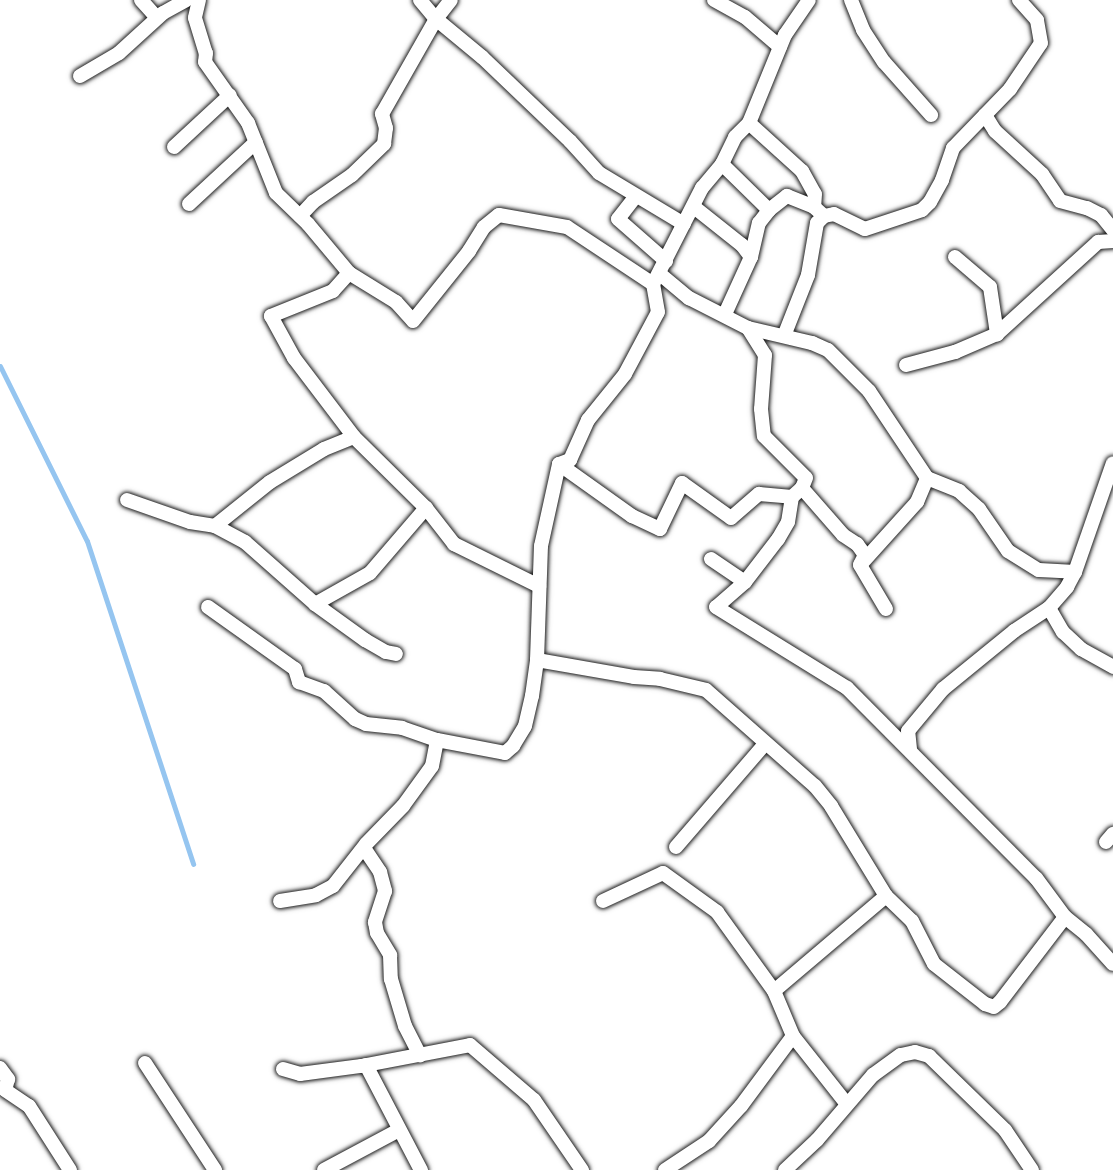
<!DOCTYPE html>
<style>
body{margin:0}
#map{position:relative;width:1113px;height:1170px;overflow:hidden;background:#fff;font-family:"Gochi Hand",sans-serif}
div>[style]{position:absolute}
.stream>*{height:5px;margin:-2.5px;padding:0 2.5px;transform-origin:2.5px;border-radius:2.5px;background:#95c5f0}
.roads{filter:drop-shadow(0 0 2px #1c1c1c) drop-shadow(0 0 2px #1c1c1c)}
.minor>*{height:14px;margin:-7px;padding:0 7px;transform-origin:7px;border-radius:7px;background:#fff}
span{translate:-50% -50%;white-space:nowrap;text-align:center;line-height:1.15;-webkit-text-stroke:6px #fff;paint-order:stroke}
</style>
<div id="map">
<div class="stream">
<div style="left:0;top:366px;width:195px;rotate:63.6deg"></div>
<div style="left:87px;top:541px;width:340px;rotate:71.8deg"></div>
</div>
<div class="roads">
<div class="minor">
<div style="left:141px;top:0;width:24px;rotate:48deg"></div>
<div style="left:199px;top:0;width:18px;rotate:103deg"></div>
<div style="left:195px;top:18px;width:37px;rotate:73deg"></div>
<div style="left:206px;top:53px;width:9px;rotate:96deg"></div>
<div style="left:205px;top:62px;width:75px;rotate:54.8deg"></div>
<div style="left:248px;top:123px;width:75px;rotate:68.2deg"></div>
<div style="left:276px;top:193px;width:45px;rotate:44.1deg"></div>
<div style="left:308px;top:224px;width:64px;rotate:50.1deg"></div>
<div style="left:349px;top:273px;width:55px;rotate:31.7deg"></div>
<div style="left:396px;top:302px;width:25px;rotate:48deg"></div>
<div style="left:413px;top:321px;width:90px;rotate:-51.3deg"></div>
<div style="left:469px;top:251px;width:28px;rotate:-58deg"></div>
<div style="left:484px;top:227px;width:19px;rotate:-39deg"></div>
<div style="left:499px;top:215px;width:69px;rotate:10deg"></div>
<div style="left:567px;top:227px;width:103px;rotate:33.5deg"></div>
<div style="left:420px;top:0;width:25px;rotate:50deg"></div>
<div style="left:436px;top:19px;width:60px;rotate:39.6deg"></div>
<div style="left:482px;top:57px;width:122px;rotate:43.7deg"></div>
<div style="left:570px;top:141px;width:43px;rotate:47.8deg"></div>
<div style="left:599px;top:173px;width:99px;rotate:31deg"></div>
<div style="left:714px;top:0;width:35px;rotate:29deg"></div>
<div style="left:745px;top:17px;width:46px;rotate:40.6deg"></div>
<div style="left:851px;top:0;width:32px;rotate:68deg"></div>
<div style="left:863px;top:30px;width:38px;rotate:57deg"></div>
<div style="left:884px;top:62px;width:71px;rotate:48.4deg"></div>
<div style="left:80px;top:76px;width:45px;rotate:-30.5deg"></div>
<div style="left:119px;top:53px;width:59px;rotate:-42.3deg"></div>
<div style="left:163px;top:13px;width:26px;rotate:-29deg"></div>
<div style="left:985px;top:115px;width:19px;rotate:58deg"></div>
<div style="left:995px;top:131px;width:64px;rotate:42.5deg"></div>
<div style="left:1042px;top:174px;width:32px;rotate:56deg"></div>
<div style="left:1060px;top:201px;width:28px;rotate:15deg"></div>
<div style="left:1087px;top:208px;width:16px;rotate:27deg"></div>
<div style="left:1101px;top:215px;width:19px;rotate:51deg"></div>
<div style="left:749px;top:123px;width:72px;rotate:42.2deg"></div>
<div style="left:802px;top:171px;width:26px;rotate:61deg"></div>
<div style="left:815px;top:194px;width:13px;rotate:94deg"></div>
<div style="left:174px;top:147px;width:76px;rotate:-42.9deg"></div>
<div style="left:722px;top:164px;width:66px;rotate:44.4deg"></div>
<div style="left:769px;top:210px;width:23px;rotate:-38deg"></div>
<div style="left:787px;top:196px;width:29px;rotate:22deg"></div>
<div style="left:814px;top:207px;width:13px;rotate:42deg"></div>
<div style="left:636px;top:196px;width:29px;rotate:128deg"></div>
<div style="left:618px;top:219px;width:64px;rotate:41.2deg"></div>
<div style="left:189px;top:204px;width:91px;rotate:-42.8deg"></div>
<div style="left:694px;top:207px;width:61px;rotate:38.4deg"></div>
<div style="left:742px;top:245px;width:15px;rotate:53deg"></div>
<div style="left:300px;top:216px;width:19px;rotate:-47deg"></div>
<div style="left:313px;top:202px;width:47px;rotate:-34.7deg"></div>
<div style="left:352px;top:175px;width:45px;rotate:-44.1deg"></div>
<div style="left:384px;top:144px;width:16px;rotate:-83deg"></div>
<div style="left:386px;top:128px;width:15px;rotate:-106deg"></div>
<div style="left:382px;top:114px;width:109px;rotate:-60.4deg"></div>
<div style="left:436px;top:19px;width:24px;rotate:-52deg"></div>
<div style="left:955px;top:257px;width:46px;rotate:40.6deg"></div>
<div style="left:990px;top:287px;width:48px;rotate:81.5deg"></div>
<div style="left:349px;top:273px;width:24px;rotate:132deg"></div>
<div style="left:333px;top:291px;width:67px;rotate:158deg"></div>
<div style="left:271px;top:316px;width:48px;rotate:61.3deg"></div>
<div style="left:294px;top:358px;width:99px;rotate:52.8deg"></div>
<div style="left:354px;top:437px;width:101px;rotate:44.6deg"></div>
<div style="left:426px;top:508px;width:46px;rotate:52.1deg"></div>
<div style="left:454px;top:544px;width:95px;rotate:26.3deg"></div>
<div style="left:660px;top:274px;width:38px;rotate:40deg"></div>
<div style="left:689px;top:298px;width:66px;rotate:27deg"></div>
<div style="left:748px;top:328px;width:66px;rotate:13.2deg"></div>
<div style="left:812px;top:343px;width:17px;rotate:24deg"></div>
<div style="left:828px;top:350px;width:58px;rotate:45deg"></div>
<div style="left:869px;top:391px;width:105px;rotate:56.3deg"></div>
<div style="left:927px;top:478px;width:35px;rotate:22deg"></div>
<div style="left:959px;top:491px;width:27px;rotate:42deg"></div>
<div style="left:979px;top:509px;width:51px;rotate:55.4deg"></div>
<div style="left:1008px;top:551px;width:36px;rotate:32deg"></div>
<div style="left:1039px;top:570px;width:36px;rotate:3deg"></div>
<div style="left:725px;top:314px;width:63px;rotate:-65.5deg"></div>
<div style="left:751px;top:257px;width:35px;rotate:-77deg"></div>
<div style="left:759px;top:223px;width:16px;rotate:-52deg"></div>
<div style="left:748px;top:328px;width:32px;rotate:58deg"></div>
<div style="left:765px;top:355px;width:54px;rotate:94.2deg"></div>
<div style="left:761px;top:409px;width:27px;rotate:84deg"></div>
<div style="left:764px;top:436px;width:59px;rotate:45deg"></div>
<div style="left:806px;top:478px;width:11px;rotate:112deg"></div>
<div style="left:802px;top:488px;width:62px;rotate:48.9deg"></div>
<div style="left:843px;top:535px;width:17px;rotate:33deg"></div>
<div style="left:857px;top:544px;width:14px;rotate:54deg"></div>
<div style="left:865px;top:555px;width:11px;rotate:117deg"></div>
<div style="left:784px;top:336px;width:66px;rotate:-68.5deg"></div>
<div style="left:808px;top:275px;width:53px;rotate:-80.2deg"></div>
<div style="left:817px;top:223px;width:10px;rotate:-45deg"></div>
<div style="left:824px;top:216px;width:10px;rotate:-11deg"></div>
<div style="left:834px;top:214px;width:34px;rotate:26deg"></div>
<div style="left:865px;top:229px;width:60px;rotate:-18.4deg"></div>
<div style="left:922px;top:210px;width:11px;rotate:-45deg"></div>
<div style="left:930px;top:202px;width:25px;rotate:-61deg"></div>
<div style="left:942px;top:180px;width:34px;rotate:-71deg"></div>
<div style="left:953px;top:148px;width:82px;rotate:-46deg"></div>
<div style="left:1010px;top:89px;width:55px;rotate:-56deg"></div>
<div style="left:1041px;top:43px;width:23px;rotate:-100deg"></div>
<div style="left:1037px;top:20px;width:27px;rotate:-132deg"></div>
<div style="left:906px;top:365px;width:51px;rotate:-14.9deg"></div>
<div style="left:955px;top:352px;width:46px;rotate:-23.2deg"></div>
<div style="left:997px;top:334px;width:137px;rotate:-42.3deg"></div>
<div style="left:1098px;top:242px;width:15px;rotate:-4deg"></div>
<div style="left:559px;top:464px;width:90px;rotate:35.5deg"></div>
<div style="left:632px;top:516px;width:31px;rotate:25deg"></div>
<div style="left:660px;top:529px;width:51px;rotate:-64.4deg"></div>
<div style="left:682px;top:483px;width:60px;rotate:35.5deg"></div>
<div style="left:731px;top:518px;width:37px;rotate:-41deg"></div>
<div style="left:759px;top:494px;width:33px;rotate:5deg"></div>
<div style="left:792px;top:497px;width:13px;rotate:-42deg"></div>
<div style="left:792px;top:497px;width:25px;rotate:99deg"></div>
<div style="left:788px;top:522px;width:20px;rotate:120deg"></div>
<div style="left:778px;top:539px;width:54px;rotate:127.5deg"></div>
<div style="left:745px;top:582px;width:38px;rotate:139deg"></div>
<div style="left:716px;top:607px;width:154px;rotate:31.7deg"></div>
<div style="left:847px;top:688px;width:268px;rotate:45.2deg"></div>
<div style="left:1036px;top:878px;width:49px;rotate:53.4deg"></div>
<div style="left:1065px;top:917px;width:27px;rotate:39deg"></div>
<div style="left:1086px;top:934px;width:40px;rotate:48deg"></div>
<div style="left:127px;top:500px;width:67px;rotate:19.2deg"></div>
<div style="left:190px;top:522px;width:25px;rotate:9deg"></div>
<div style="left:215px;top:526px;width:34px;rotate:28deg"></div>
<div style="left:245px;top:542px;width:94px;rotate:41.5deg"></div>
<div style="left:315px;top:604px;width:62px;rotate:35.8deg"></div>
<div style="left:365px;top:640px;width:24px;rotate:30deg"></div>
<div style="left:386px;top:652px;width:10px;rotate:11deg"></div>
<div style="left:215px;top:526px;width:70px;rotate:-38.7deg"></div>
<div style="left:270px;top:482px;width:63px;rotate:-31.4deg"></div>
<div style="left:324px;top:449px;width:32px;rotate:-22deg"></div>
<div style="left:711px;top:559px;width:41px;rotate:34.1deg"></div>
<div style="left:861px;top:564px;width:84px;rotate:-47.9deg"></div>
<div style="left:917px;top:502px;width:26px;rotate:-67deg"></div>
<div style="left:860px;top:565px;width:51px;rotate:59.4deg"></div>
<div style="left:315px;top:604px;width:63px;rotate:-29.4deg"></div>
<div style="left:370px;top:573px;width:86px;rotate:-49.3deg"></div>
<div style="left:208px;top:607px;width:107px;rotate:35.5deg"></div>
<div style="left:295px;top:669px;width:14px;rotate:73deg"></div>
<div style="left:299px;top:682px;width:27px;rotate:20deg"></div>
<div style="left:324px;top:691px;width:42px;rotate:42.1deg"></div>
<div style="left:355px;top:719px;width:12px;rotate:24deg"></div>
<div style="left:366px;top:724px;width:36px;rotate:6deg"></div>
<div style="left:402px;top:728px;width:37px;rotate:19deg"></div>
<div style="left:1049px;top:608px;width:28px;rotate:60deg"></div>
<div style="left:1063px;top:632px;width:25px;rotate:43deg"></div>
<div style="left:1081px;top:649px;width:37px;rotate:29deg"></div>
<div style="left:537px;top:660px;width:98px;rotate:9.9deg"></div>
<div style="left:634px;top:677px;width:26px;rotate:4deg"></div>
<div style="left:660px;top:679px;width:47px;rotate:13.4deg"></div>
<div style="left:706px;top:690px;width:145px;rotate:41.4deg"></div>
<div style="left:815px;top:786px;width:26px;rotate:51deg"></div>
<div style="left:831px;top:806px;width:105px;rotate:58.6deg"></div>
<div style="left:886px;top:896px;width:36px;rotate:44deg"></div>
<div style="left:912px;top:921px;width:48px;rotate:62.9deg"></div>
<div style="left:934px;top:964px;width:65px;rotate:38.1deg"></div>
<div style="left:985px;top:1004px;width:9px;rotate:18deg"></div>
<div style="left:994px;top:1007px;width:8px;rotate:-40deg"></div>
<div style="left:1000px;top:1002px;width:107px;rotate:-52.6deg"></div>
<div style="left:910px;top:749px;width:18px;rotate:-96deg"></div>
<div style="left:908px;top:731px;width:55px;rotate:-50.2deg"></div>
<div style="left:943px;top:689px;width:92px;rotate:-39.2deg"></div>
<div style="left:1014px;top:631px;width:42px;rotate:-33.3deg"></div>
<div style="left:1049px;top:608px;width:28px;rotate:-49deg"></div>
<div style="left:1067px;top:587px;width:17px;rotate:-62deg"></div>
<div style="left:1075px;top:572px;width:115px;rotate:-70.8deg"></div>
<div style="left:1106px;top:842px;width:11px;rotate:-49deg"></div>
<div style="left:676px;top:847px;width:136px;rotate:-49.2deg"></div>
<div style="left:364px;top:848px;width:29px;rotate:56deg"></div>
<div style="left:380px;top:872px;width:20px;rotate:75deg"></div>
<div style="left:385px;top:891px;width:33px;rotate:108deg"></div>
<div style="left:375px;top:922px;width:11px;rotate:80deg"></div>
<div style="left:377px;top:933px;width:26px;rotate:59deg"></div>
<div style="left:390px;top:955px;width:24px;rotate:88deg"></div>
<div style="left:391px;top:979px;width:49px;rotate:73.4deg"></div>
<div style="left:405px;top:1026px;width:33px;rotate:63deg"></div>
<div style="left:280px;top:901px;width:36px;rotate:-9deg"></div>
<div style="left:316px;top:895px;width:19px;rotate:-28deg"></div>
<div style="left:333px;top:886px;width:53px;rotate:-51.8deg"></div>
<div style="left:366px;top:844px;width:53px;rotate:-45.8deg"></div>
<div style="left:403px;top:806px;width:49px;rotate:-54.1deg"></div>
<div style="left:432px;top:766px;width:26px;rotate:-79deg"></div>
<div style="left:437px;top:740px;width:69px;rotate:10.8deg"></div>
<div style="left:505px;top:753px;width:11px;rotate:-41deg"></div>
<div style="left:513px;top:746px;width:23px;rotate:-59deg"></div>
<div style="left:525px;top:726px;width:31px;rotate:-77deg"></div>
<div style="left:532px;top:696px;width:36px;rotate:-82deg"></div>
<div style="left:537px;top:660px;width:114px;rotate:-88deg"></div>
<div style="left:541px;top:546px;width:84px;rotate:-77.6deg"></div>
<div style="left:559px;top:464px;width:12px;rotate:-20deg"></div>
<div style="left:570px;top:460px;width:44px;rotate:-65.8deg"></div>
<div style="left:588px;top:420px;width:59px;rotate:-51.2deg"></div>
<div style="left:625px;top:374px;width:70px;rotate:-62deg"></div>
<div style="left:658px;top:312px;width:28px;rotate:-100deg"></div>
<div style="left:653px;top:284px;width:108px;rotate:-63deg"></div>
<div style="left:702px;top:188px;width:31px;rotate:-50deg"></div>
<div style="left:722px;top:164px;width:30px;rotate:-64deg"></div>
<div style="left:735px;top:137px;width:20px;rotate:-45deg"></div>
<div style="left:749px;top:123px;width:95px;rotate:-67.8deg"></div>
<div style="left:785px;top:35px;width:42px;rotate:-55.6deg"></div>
<div style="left:603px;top:901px;width:66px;rotate:-25deg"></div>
<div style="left:663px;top:873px;width:67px;rotate:35.8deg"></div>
<div style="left:717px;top:912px;width:97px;rotate:54.2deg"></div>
<div style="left:774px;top:991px;width:49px;rotate:67.1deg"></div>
<div style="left:793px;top:1036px;width:85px;rotate:51.7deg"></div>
<div style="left:774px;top:991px;width:147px;rotate:-40.3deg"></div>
<div style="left:145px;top:1063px;width:128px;rotate:56.8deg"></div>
<div style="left:366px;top:1065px;width:119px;rotate:62.4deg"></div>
<div style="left:0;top:1068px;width:14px;rotate:54deg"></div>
<div style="left:8px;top:1079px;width:11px;rotate:105deg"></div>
<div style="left:5px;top:1090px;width:29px;rotate:34deg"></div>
<div style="left:29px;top:1106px;width:76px;rotate:57.4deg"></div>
<div style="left:283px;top:1069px;width:18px;rotate:16deg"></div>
<div style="left:300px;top:1074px;width:62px;rotate:-7.5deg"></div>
<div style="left:361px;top:1066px;width:111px;rotate:-10.9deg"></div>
<div style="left:470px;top:1045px;width:84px;rotate:40.7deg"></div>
<div style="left:534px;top:1100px;width:85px;rotate:55.6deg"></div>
<div style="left:324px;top:1170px;width:85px;rotate:-28.1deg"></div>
<div style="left:665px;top:1170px;width:53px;rotate:-33.4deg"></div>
<div style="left:709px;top:1141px;width:47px;rotate:-47.6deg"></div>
<div style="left:741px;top:1106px;width:87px;rotate:-53.4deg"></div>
<div style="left:785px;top:1170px;width:44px;rotate:-43.2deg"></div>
<div style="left:817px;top:1140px;width:86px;rotate:-49.3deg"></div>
<div style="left:873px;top:1075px;width:34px;rotate:-36deg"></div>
<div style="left:901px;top:1055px;width:14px;rotate:-12deg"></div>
<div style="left:915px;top:1052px;width:15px;rotate:16deg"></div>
<div style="left:929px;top:1056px;width:106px;rotate:44.2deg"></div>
<div style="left:1005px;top:1130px;width:48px;rotate:56deg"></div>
</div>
</div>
</div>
